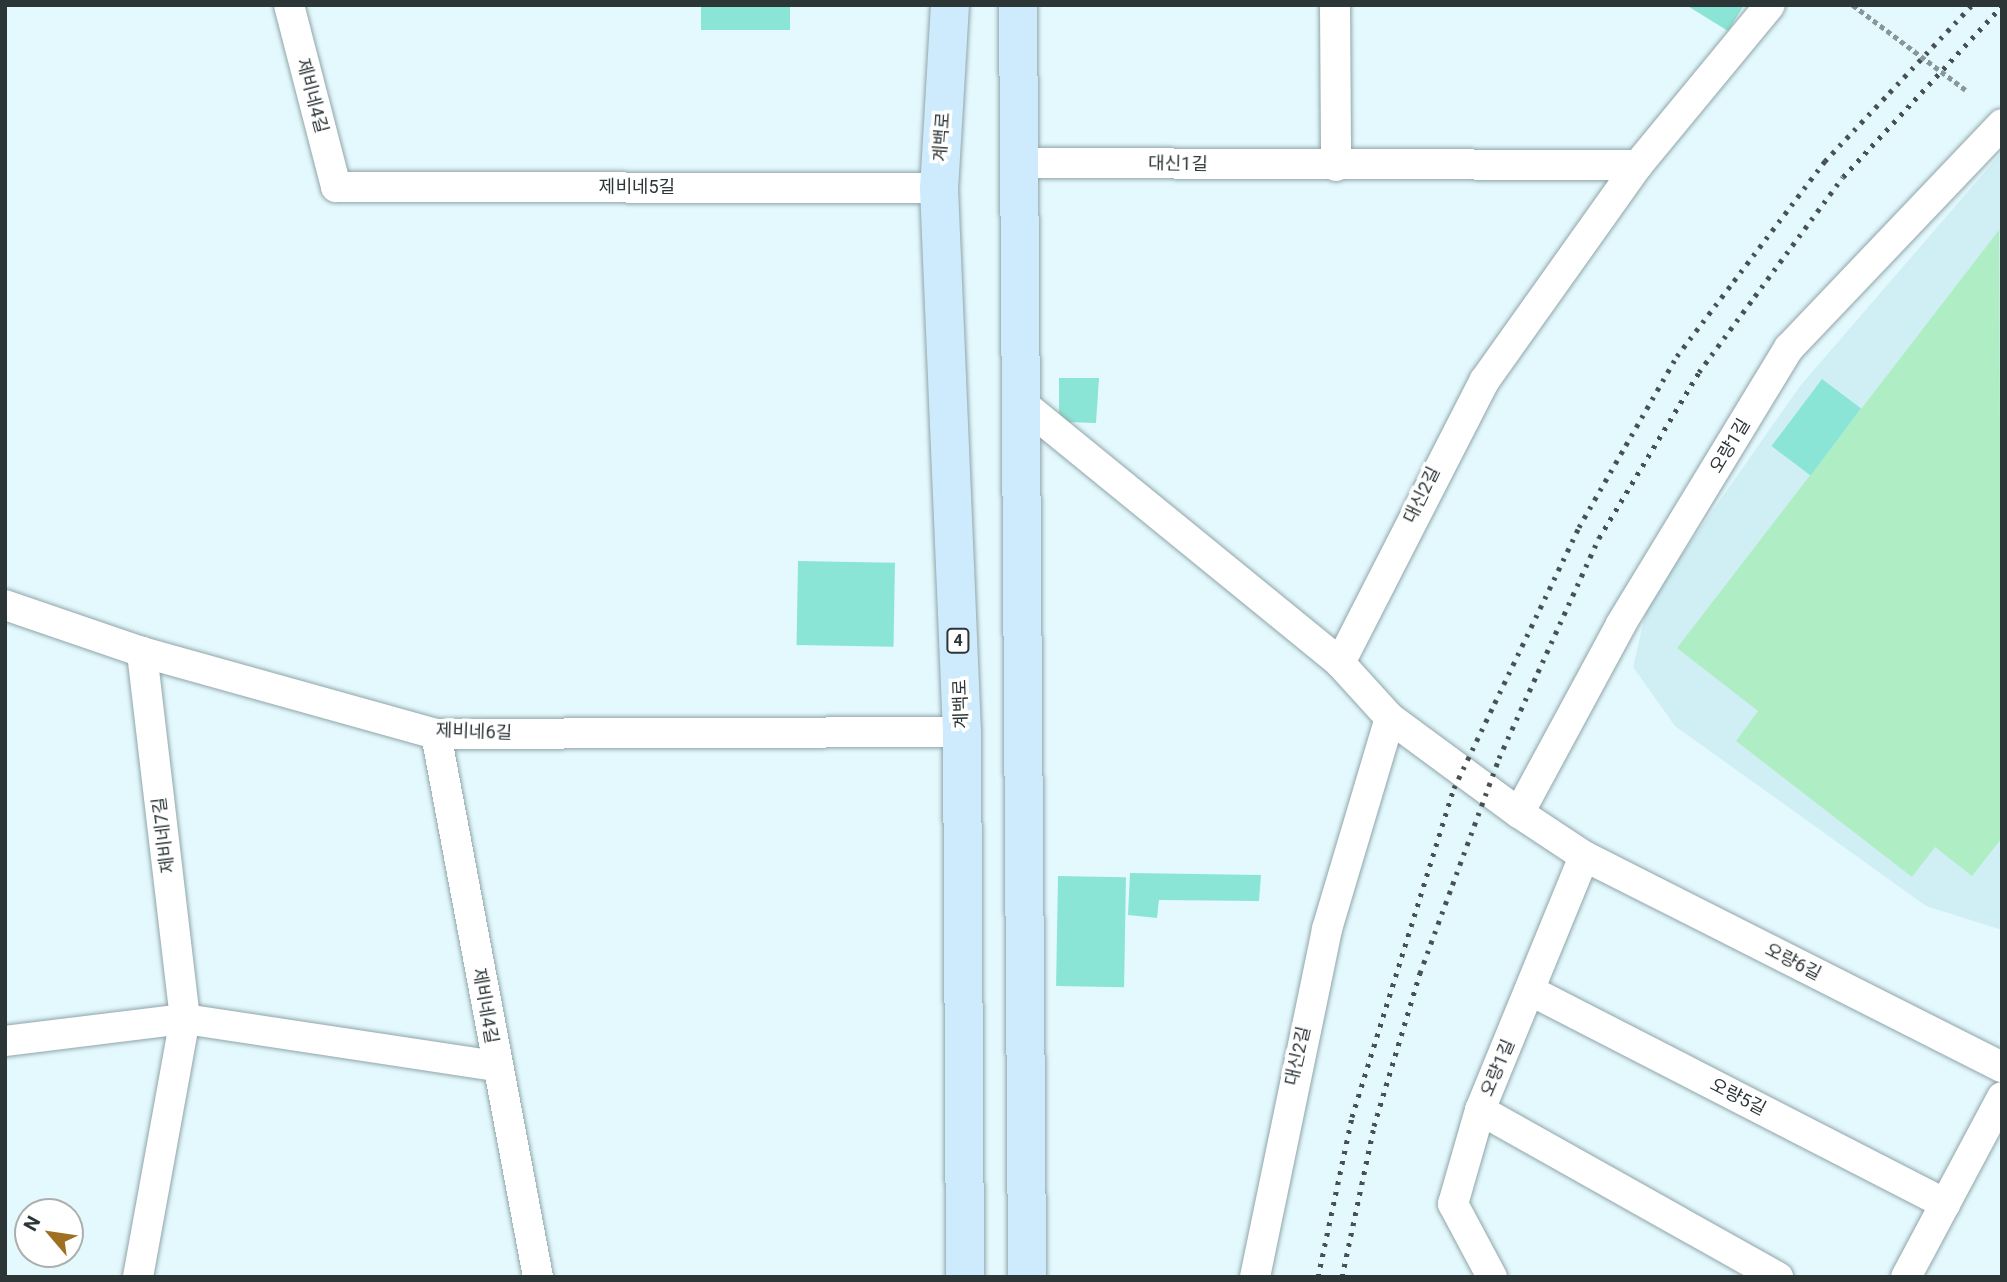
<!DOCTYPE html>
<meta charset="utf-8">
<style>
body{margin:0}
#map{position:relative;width:2007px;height:1282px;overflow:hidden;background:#e3f9fd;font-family:Roboto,"Noto Sans KR",sans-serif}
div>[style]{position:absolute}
.built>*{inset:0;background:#d0eff4}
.green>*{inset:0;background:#afeec4}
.building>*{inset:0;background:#8be5d6;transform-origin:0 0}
.roads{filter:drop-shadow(0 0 2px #90a5a9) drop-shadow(0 0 2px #90a5a9)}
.minor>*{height:30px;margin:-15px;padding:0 15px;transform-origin:15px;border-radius:15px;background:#fff}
.primary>*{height:38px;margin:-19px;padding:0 19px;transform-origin:19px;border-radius:19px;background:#ceebfd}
.rail>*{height:5px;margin-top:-2.5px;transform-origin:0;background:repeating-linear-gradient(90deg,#475153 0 3.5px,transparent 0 10.5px)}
.path-bridge>*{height:4.5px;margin-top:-2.25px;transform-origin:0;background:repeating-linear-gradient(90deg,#88989a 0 5px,transparent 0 8.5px)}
span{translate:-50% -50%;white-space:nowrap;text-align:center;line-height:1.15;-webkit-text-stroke:7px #fff;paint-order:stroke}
.shield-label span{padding:2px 5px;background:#fff;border:2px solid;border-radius:5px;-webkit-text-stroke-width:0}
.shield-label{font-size:16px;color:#2d3637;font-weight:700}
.street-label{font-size:18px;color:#2d3637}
.frame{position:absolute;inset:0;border:7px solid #2d3637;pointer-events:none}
.north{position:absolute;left:14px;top:1198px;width:70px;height:70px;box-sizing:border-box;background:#fff;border:2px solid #abafaf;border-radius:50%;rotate:299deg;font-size:19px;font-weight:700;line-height:28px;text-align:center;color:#2d3637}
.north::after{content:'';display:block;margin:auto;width:24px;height:32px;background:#9f7022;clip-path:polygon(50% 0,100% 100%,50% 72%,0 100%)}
</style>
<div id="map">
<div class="built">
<div style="clip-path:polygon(2002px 152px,2002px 930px,1926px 906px,1675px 726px,1633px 667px,1648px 603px,1800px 386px)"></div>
</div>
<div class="green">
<div style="clip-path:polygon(1999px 230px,2002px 838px,1972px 876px,1935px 847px,1912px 877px,1736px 741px,1758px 711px,1677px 648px)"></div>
</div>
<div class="building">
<div style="left:701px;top:5px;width:89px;height:25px"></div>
<div style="clip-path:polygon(1686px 5px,1744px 5px,1728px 31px)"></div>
<div style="clip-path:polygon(1059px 378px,1099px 378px,1096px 423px,1067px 422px,1059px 413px)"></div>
<div style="left:1822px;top:379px;width:49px;height:84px;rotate:37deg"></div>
<div style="left:798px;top:561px;width:97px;height:84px;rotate:1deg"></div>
<div style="clip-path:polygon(1130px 873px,1261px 875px,1259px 901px,1159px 900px,1157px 918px,1128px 915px)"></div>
<div style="left:1058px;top:876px;width:68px;height:110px;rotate:1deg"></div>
</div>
<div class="roads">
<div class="minor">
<div style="left:289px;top:5px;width:188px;rotate:75.5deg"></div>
<div style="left:336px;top:187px;width:603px;rotate:0.1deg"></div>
<div style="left:1335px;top:5px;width:161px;rotate:89.6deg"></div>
<div style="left:1020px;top:163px;width:618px;rotate:0.19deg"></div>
<div style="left:1018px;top:400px;width:416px;rotate:39.2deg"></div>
<div style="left:1340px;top:663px;width:74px;rotate:47.7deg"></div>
<div style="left:1390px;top:718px;width:160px;rotate:36.4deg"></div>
<div style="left:1519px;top:813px;width:78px;rotate:33.5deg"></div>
<div style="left:1584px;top:856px;width:468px;rotate:26.8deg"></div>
<div style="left:5px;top:605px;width:145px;rotate:18.9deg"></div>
<div style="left:142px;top:652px;width:305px;rotate:15.6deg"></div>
<div style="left:436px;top:734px;width:526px;rotate:-0.22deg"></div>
<div style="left:1340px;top:663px;width:318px;rotate:-62.9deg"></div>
<div style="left:1485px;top:380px;width:264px;rotate:-54.6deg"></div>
<div style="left:1638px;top:165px;width:207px;rotate:-50.5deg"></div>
<div style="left:436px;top:734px;width:552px;rotate:79.36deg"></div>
<div style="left:1519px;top:813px;width:215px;rotate:-61.6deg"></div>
<div style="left:1621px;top:624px;width:323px;rotate:-58.7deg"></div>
<div style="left:1789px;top:348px;width:309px;rotate:-46.4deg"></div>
<div style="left:1531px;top:991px;width:466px;rotate:27.2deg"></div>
<div style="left:5px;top:1041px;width:181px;rotate:-7deg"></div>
<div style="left:185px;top:1019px;width:315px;rotate:8.6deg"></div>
<div style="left:1480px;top:1110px;width:342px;rotate:29.3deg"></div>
<div style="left:138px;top:1277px;width:262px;rotate:-79.7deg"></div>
<div style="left:185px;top:1019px;width:370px;rotate:-96.7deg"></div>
<div style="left:1255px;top:1277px;width:355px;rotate:-78.3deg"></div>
<div style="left:1327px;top:929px;width:220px;rotate:-73.4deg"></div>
<div style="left:1492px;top:1277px;width:83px;rotate:-118.1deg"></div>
<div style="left:1453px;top:1204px;width:98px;rotate:-74deg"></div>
<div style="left:1480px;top:1110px;width:274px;rotate:-67.7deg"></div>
<div style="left:1906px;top:1277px;width:204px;rotate:-61.9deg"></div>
</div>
<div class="primary">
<div style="left:950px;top:5px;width:183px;rotate:93.4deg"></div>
<div style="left:939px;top:188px;width:544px;rotate:87.58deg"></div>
<div style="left:962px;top:732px;width:545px;rotate:89.68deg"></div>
<div style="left:1018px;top:5px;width:1272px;rotate:89.59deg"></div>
</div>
</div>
<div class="rail">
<div style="left:1318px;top:1277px;width:164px;rotate:-78deg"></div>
<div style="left:1352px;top:1117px;width:344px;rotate:-72.8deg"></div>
<div style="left:1454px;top:788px;width:289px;rotate:-64.4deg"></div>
<div style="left:1579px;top:527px;width:197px;rotate:-60.2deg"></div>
<div style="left:1677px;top:356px;width:245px;rotate:-52.8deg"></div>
<div style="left:1825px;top:161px;width:214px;rotate:-46.7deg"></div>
<div style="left:1342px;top:1277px;width:154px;rotate:-78deg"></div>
<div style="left:1374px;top:1126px;width:160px;rotate:-73.3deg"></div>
<div style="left:1420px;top:973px;width:229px;rotate:-69.8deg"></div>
<div style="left:1499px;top:758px;width:242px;rotate:-65.6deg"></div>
<div style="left:1599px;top:538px;width:194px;rotate:-58.9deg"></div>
<div style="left:1699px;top:372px;width:242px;rotate:-53.6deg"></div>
<div style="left:1843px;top:177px;width:233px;rotate:-47.1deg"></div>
</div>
<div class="path-bridge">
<div style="left:1853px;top:5px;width:141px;rotate:37deg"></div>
</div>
<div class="shield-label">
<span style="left:958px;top:641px">4</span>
</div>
<div class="street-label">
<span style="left:312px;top:96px;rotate:75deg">제비네4길</span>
<span style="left:942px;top:137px;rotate:-86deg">계백로</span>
<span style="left:1178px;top:164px;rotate:1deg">대신1길</span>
<span style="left:637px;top:187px">제비네5길</span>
<span style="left:1730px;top:446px;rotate:-59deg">오량1길</span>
<span style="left:1422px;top:495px;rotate:-64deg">대신2길</span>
<span style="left:961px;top:704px;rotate:-92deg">계백로</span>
<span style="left:474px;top:732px;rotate:2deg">제비네6길</span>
<span style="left:164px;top:835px;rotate:-97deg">제비네7길</span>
<span style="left:1793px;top:962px;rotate:27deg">오량6길</span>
<span style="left:485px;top:1006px;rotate:80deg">제비네4길</span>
<span style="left:1298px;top:1056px;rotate:-77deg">대신2길</span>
<span style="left:1498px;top:1068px;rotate:-67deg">오량1길</span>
<span style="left:1738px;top:1097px;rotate:27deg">오량5길</span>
</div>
<div class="frame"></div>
<div class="north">N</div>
</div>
